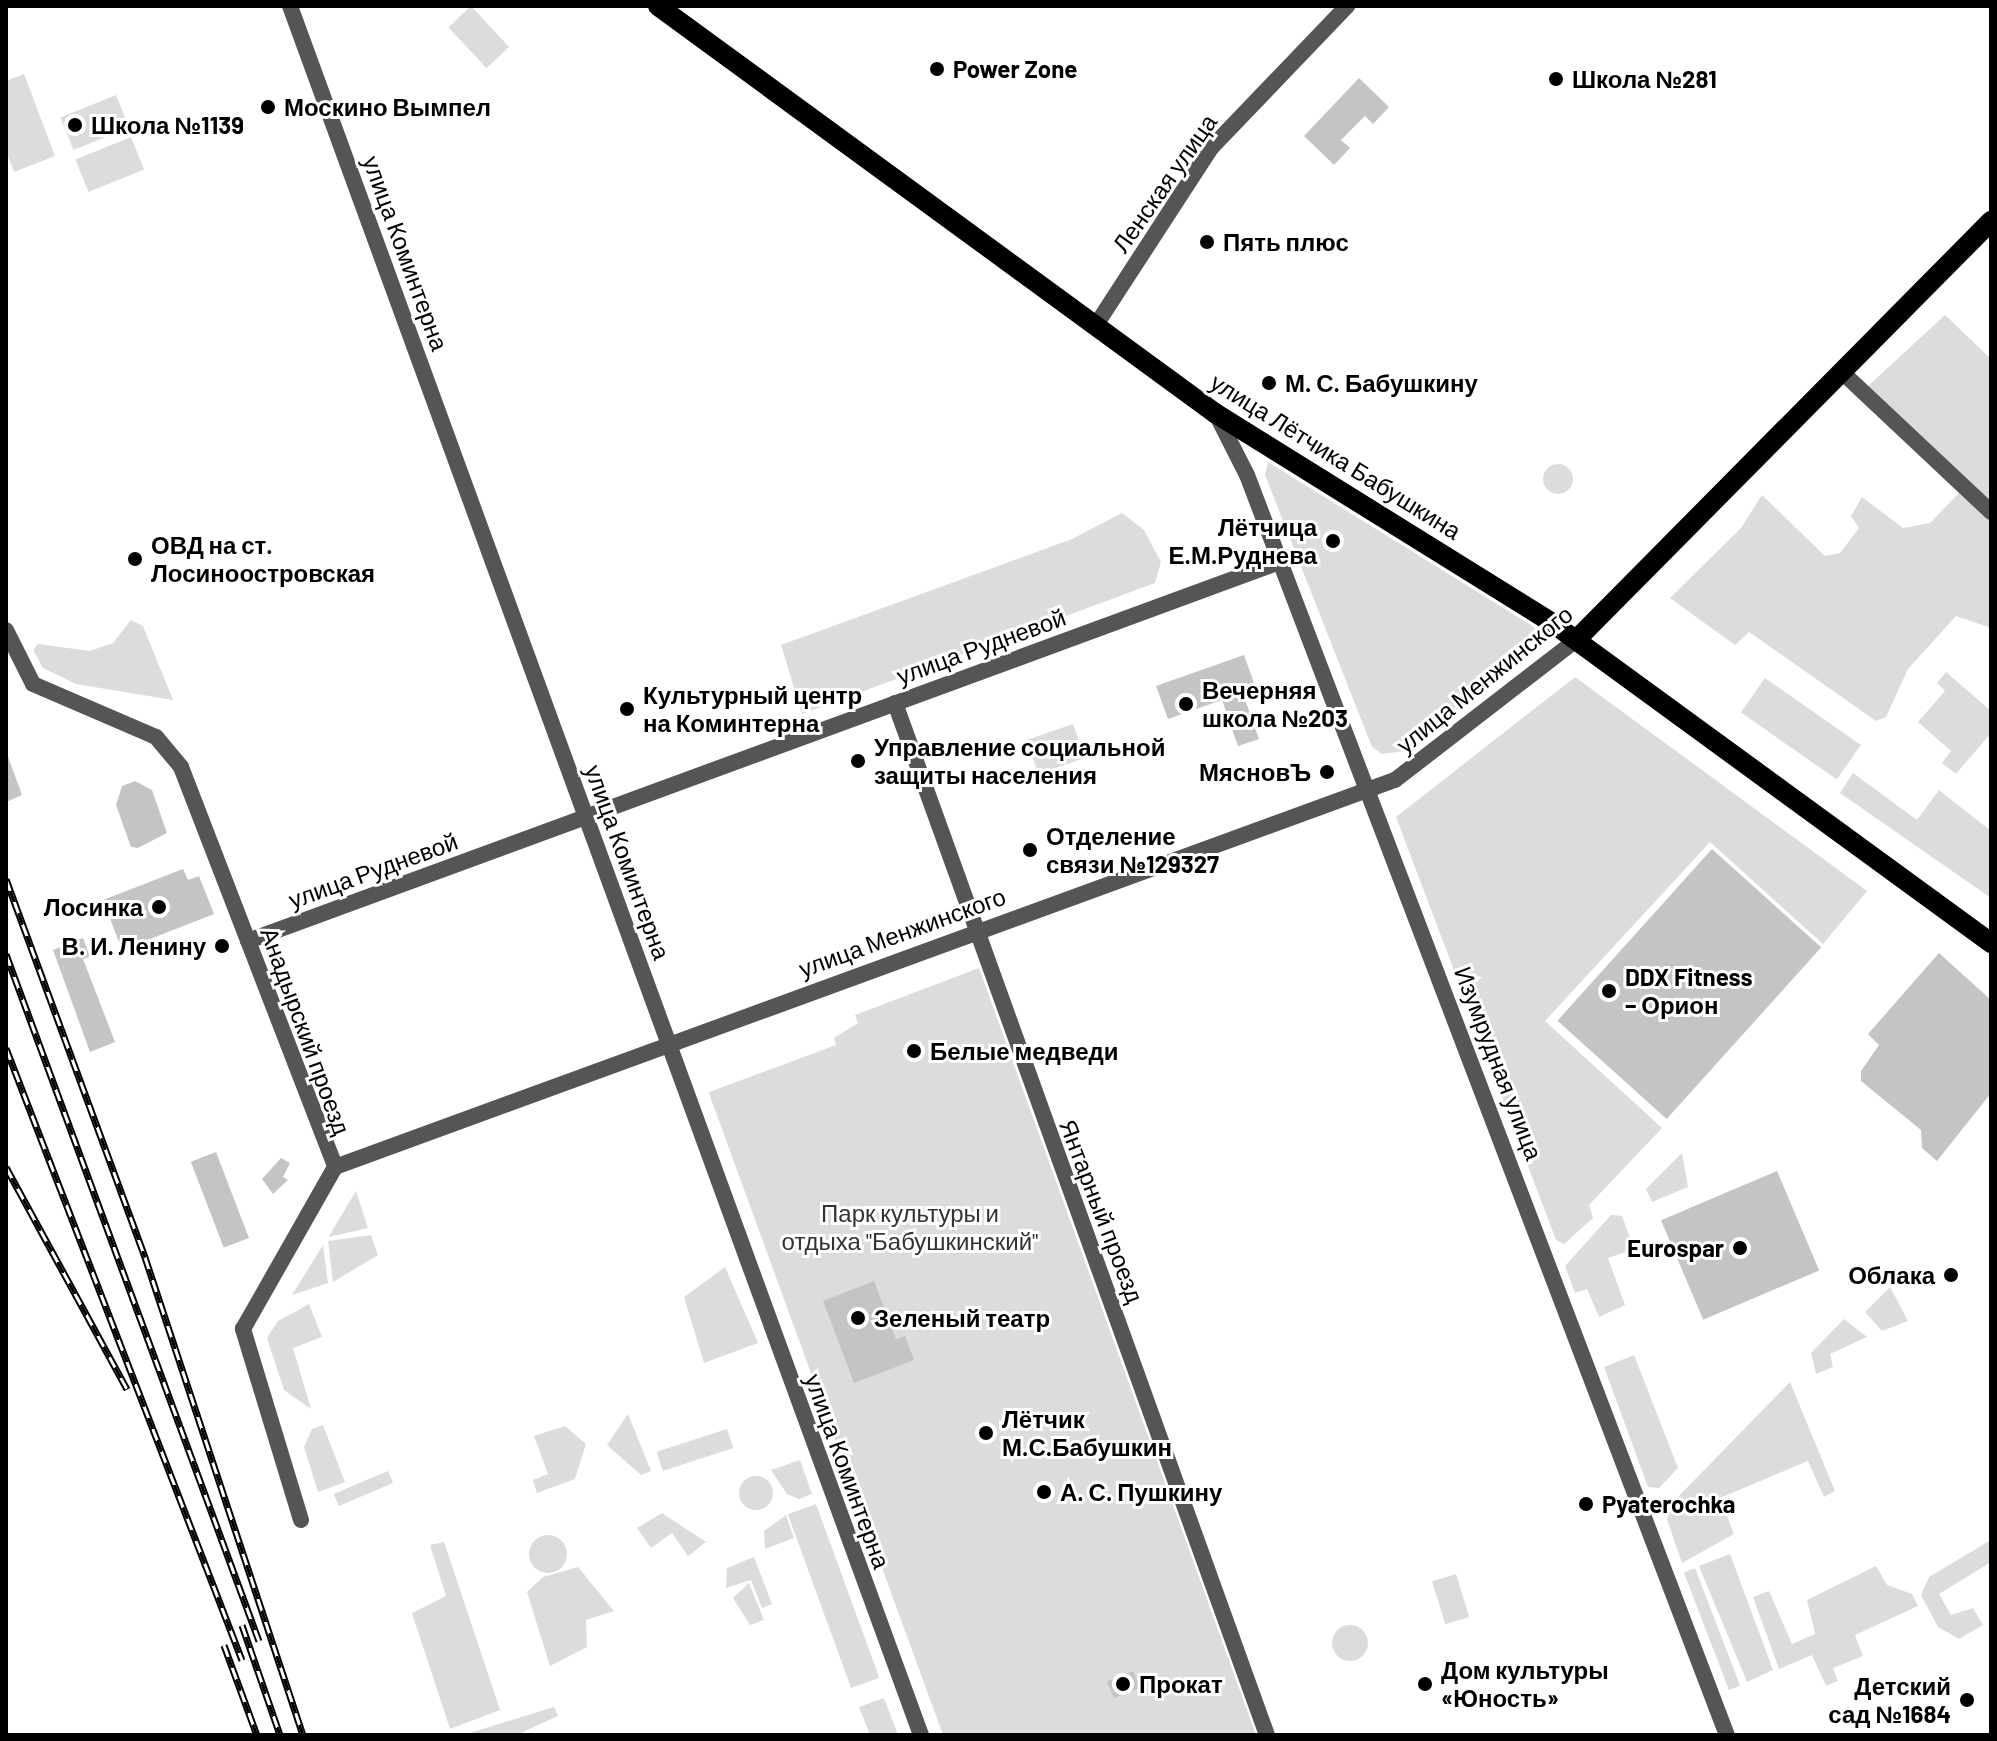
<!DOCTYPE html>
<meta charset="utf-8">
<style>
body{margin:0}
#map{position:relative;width:1997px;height:1741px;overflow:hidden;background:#fff;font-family:Barlow,sans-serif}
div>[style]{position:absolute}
.green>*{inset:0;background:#dcdcdc;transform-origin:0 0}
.round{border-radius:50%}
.building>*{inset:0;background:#c4c4c4;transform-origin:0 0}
.minor>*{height:16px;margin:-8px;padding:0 8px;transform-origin:8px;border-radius:8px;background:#555}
.major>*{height:20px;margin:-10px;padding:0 10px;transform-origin:10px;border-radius:10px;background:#000}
.rail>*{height:7px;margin-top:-3.5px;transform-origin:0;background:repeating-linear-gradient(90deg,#fff 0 12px,#000 0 24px);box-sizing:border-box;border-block:2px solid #000}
.dots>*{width:22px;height:22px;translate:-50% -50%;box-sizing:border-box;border:4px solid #fff;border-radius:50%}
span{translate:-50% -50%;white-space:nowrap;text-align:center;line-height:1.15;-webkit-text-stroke:6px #fff;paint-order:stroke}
.poi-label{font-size:24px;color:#000;font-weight:700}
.left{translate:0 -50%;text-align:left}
.right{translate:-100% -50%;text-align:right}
.street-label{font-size:24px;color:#000}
.park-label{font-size:24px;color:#333}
.frame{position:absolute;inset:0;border:8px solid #000;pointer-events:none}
</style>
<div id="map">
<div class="green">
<div style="left:471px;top:6px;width:56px;height:31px;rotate:47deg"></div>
<div style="clip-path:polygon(24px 74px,55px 156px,14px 172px,6px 151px,6px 81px)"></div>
<div style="left:116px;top:95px;width:35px;height:60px;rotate:68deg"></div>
<div style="left:131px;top:137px;width:35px;height:60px;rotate:68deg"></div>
<div style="clip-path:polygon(1945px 315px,1991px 359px,1991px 505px,1867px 387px)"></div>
<div style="clip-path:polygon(1268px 462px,1534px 627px,1538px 639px,1528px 656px,1405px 751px,1382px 754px,1372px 747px,1265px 475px)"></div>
<div class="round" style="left:1543px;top:464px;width:30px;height:30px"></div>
<div style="clip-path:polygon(1960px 492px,1991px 521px,1991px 628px,1956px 616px,1908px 669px,1886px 717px,1876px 721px,1749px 632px,1735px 645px,1670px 598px,1741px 528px,1762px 495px,1825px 556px,1840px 553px,1859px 528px,1851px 516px,1862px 497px,1903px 528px,1930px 523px)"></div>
<div style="clip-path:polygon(1122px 513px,1144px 530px,1161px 562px,1155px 583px,802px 714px,781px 645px,1072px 539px)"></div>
<div style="clip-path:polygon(131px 620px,143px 626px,173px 700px,76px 684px,43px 668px,33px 650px,38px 644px,90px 651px,113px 643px)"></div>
<div style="clip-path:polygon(1946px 672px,1991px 711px,1991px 733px,1956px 774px,1942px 763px,1951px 751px,1918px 722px,1945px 691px,1937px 683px)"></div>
<div style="clip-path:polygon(1575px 677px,1867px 891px,1823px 944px,1710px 842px,1545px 1021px,1662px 1128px,1589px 1205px,1593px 1218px,1564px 1244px,1556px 1240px,1396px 817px)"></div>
<div style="left:1765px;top:678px;width:117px;height:42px;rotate:35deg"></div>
<div style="left:1073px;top:724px;width:36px;height:49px;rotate:71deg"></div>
<div style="clip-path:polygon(1853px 773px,1917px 820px,1939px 790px,1991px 831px,1991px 898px,1840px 793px)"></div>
<div style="clip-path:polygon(979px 968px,1256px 1735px,943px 1735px,711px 1099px,709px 1092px,836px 1045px,834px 1038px,858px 1023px,855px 1015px)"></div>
<div style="clip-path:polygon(1682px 1153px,1688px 1187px,1652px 1202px,1646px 1189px)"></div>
<div style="clip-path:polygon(356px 1191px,368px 1228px,329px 1237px,329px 1236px)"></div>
<div style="clip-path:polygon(1611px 1215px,1622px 1216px,1634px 1249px,1608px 1258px,1625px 1305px,1599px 1317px,1587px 1289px,1575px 1293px,1565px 1266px)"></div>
<div style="clip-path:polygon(371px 1235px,378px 1255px,333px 1282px,328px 1241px)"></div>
<div style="clip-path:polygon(323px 1245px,328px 1283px,292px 1295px)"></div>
<div style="clip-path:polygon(725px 1267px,758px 1343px,704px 1363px,684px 1297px)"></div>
<div style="clip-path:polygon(1890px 1287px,1908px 1321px,1882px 1331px,1865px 1312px)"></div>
<div style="clip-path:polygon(309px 1304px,322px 1337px,293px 1348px,311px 1409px,284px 1390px,267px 1338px,278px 1321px)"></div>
<div style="clip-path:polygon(1844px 1319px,1867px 1337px,1830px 1354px,1833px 1367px,1816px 1374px,1811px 1353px)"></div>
<div style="clip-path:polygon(1634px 1355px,1678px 1468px,1659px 1488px,1648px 1487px,1604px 1367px)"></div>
<div style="clip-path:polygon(1790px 1382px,1835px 1491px,1824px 1497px,1808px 1461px,1720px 1498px,1734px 1534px,1682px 1563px,1667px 1519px,1672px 1503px)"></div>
<div style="clip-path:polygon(628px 1414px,651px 1471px,641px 1475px,607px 1445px)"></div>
<div style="clip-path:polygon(323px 1425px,345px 1482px,318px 1492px,304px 1447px,312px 1429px)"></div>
<div style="clip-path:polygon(565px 1426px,586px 1444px,575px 1479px,537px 1493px,533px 1480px,548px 1474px,534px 1436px)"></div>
<div style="left:727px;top:1429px;width:20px;height:74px;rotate:72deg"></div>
<div style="clip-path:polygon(800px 1460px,812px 1494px,799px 1499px,787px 1494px,771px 1470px)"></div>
<div style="left:388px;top:1471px;width:13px;height:59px;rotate:67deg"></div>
<div class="round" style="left:739px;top:1476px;width:34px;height:34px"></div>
<div style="left:816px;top:1504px;width:185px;height:30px;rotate:70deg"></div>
<div style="clip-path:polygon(662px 1513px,706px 1542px,688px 1556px,672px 1533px,651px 1548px,637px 1528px)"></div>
<div style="clip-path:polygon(786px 1515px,794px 1538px,765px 1549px,764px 1531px)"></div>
<div class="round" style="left:529px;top:1535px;width:38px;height:38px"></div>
<div style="clip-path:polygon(1991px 1540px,1991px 1562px,1939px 1594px,1951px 1615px,1973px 1608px,1983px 1625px,1959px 1639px,1938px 1627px,1921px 1595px,1929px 1577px)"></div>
<div style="clip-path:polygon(444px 1542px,500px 1710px,450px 1729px,412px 1613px,446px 1596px,430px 1545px)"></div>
<div style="clip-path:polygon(1730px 1554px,1773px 1670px,1747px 1682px,1699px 1566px)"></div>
<div style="clip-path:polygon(754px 1557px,772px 1604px,762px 1608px,751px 1580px,726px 1588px,727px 1568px)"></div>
<div style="clip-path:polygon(1876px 1566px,1887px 1585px,1912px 1594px,1918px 1606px,1855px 1635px,1863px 1656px,1833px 1668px,1838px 1681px,1826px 1686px,1812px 1655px,1779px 1669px,1753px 1597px,1769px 1591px,1792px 1644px,1815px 1634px,1807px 1600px)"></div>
<div style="clip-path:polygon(578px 1567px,614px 1611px,586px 1620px,587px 1647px,550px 1666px,527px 1592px,543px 1577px)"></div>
<div style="left:1695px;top:1568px;width:126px;height:12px;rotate:69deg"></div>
<div style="left:1456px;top:1574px;width:45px;height:25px;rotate:73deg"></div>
<div style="clip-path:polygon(749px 1583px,764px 1620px,750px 1625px,733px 1598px)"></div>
<div class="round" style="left:1332px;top:1625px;width:36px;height:36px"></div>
<div style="clip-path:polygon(884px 1698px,898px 1735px,870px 1735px,859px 1707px)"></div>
<div style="clip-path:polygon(554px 1707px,558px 1716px,516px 1735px,463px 1735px)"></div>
</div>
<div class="building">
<div style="clip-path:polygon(1359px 78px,1389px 107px,1373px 124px,1365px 116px,1341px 140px,1350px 148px,1334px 165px,1304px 136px)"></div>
<div style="clip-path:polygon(1244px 655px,1255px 686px,1242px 691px,1259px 739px,1238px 746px,1222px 700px,1168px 719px,1156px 686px)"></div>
<div style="clip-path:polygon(7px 754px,22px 795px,6px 802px,6px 755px)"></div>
<div style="clip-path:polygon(135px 781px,152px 790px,167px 833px,138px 848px,131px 847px,116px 805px,122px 786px)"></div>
<div style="left:1712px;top:849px;width:147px;height:231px;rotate:42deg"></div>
<div style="clip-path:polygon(183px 869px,188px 880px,199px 876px,214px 914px,122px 950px,103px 900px)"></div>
<div style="clip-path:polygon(83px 938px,90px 957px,83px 959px,115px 1042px,90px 1052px,53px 950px)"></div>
<div style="clip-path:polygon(1939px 953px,1991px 1000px,1991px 1093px,1937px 1161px,1922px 1148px,1921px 1130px,1861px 1081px,1861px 1071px,1879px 1045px,1868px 1034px)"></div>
<div style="left:216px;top:1152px;width:92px;height:27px;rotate:69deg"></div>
<div style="clip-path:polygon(281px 1158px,290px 1163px,283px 1177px,288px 1180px,273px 1194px,262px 1179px)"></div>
<div style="left:1777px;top:1171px;width:108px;height:126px;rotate:67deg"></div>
<div style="clip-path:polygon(874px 1281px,896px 1339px,905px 1336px,914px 1360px,854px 1383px,823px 1301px)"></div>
<div style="left:1133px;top:1671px;width:18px;height:28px;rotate:68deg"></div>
</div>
<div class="minor">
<div style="left:290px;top:6px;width:1841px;rotate:69.95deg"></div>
<div style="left:1096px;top:325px;width:211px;rotate:-57deg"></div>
<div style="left:1211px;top:148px;width:197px;rotate:-46.2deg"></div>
<div style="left:1843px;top:373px;width:203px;rotate:43.2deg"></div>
<div style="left:1216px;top:414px;width:68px;rotate:63.1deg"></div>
<div style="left:1247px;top:475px;width:1348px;rotate:69.15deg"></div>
<div style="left:6px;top:630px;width:60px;rotate:63.4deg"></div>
<div style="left:33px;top:684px;width:134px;rotate:23.3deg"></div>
<div style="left:156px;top:737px;width:39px;rotate:50deg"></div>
<div style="left:181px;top:767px;width:429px;rotate:68.9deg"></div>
<div style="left:895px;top:703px;width:1097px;rotate:70.18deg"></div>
<div style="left:248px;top:941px;width:1099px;rotate:-20.17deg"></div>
<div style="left:335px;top:1167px;width:1128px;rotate:-20.06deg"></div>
<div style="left:1395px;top:780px;width:229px;rotate:-37.7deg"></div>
<div style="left:301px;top:1520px;width:200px;rotate:-106.9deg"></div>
<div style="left:243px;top:1329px;width:186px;rotate:-60.4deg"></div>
</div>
<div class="major">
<div style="left:658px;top:6px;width:690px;rotate:36.16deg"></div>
<div style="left:1215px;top:413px;width:396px;rotate:31.9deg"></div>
<div style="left:1551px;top:622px;width:545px;rotate:36.11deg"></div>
<div style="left:1576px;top:640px;width:590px;rotate:-45.27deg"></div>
</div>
<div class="rail">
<div style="left:6px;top:879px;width:403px;rotate:69.8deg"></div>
<div style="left:145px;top:1257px;width:503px;rotate:71.71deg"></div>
<div style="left:6px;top:954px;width:732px;rotate:69.78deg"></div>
<div style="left:6px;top:1048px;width:656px;rotate:68.91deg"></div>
<div style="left:6px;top:1167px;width:253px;rotate:61.4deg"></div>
<div style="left:242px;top:1625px;width:116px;rotate:70.9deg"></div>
<div style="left:224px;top:1645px;width:96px;rotate:69.9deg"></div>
</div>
<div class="dots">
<div style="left:937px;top:69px;background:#000"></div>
<div style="left:1556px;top:79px;background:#000"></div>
<div style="left:268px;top:107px;background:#000"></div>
<div style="left:75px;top:125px;background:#000"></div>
<div style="left:1207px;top:242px;background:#000"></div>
<div style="left:1269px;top:383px;background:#000"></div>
<div style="left:1333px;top:541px;background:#000"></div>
<div style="left:135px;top:559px;background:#000"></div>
<div style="left:1186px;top:704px;background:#000"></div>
<div style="left:627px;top:709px;background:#000"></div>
<div style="left:858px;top:761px;background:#000"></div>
<div style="left:1327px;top:772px;background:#000"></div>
<div style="left:1030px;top:850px;background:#000"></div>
<div style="left:159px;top:907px;background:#000"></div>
<div style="left:222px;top:946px;background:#000"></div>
<div style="left:1609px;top:991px;background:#000"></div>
<div style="left:914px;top:1051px;background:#000"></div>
<div style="left:1740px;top:1248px;background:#000"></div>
<div style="left:1951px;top:1275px;background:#000"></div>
<div style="left:858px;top:1318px;background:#000"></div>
<div style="left:986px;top:1433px;background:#000"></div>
<div style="left:1044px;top:1492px;background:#000"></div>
<div style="left:1586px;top:1504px;background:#000"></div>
<div style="left:1123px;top:1684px;background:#000"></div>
<div style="left:1425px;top:1684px;background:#000"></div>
<div style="left:1967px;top:1700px;background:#000"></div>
</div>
<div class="poi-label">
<span class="left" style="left:953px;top:69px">Power Zone</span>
<span class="left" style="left:1572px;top:79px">Школа №281</span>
<span class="left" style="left:284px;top:107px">Москино Вымпел</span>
<span class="left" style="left:91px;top:125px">Школа №1139</span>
<span class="left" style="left:1223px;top:242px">Пять плюс</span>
<span class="left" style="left:1285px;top:383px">М. С. Бабушкину</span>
<span class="right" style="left:1317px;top:541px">Лётчица<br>Е.М.Руднева</span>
<span class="left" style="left:151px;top:559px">ОВД на ст.<br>Лосиноостровская</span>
<span class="left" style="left:1202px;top:704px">Вечерняя<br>школа №203</span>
<span class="left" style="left:643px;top:709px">Культурный центр<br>на Коминтерна</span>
<span class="left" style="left:874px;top:761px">Управление социальной<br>защиты населения</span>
<span class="right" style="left:1311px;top:772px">МясновЪ</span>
<span class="left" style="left:1046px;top:850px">Отделение<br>связи №129327</span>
<span class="right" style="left:143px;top:907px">Лосинка</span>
<span class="right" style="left:206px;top:946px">В. И. Ленину</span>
<span class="left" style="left:1625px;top:991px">DDX Fitness<br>– Орион</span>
<span class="left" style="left:930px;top:1051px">Белые медведи</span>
<span class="right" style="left:1724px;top:1248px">Eurospar</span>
<span class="right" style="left:1935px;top:1275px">Облака</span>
<span class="left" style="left:874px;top:1318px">Зеленый театр</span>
<span class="left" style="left:1002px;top:1433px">Лётчик<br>М.С.Бабушкин</span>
<span class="left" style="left:1060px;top:1492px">А. С. Пушкину</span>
<span class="left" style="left:1602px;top:1504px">Pyaterochka</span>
<span class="left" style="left:1441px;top:1684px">Дом культуры<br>«Юность»</span>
<span class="left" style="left:1139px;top:1684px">Прокат</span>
<span class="right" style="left:1951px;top:1700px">Детский<br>сад №1684</span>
</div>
<div class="street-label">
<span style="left:1164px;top:183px;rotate:-55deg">Ленская улица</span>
<span style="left:406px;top:253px;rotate:70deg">улица Коминтерна</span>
<span style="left:1336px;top:456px;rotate:32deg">улица Лётчика Бабушкина</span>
<span style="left:981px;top:646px;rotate:-20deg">улица Рудневой</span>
<span style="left:1484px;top:679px;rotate:-39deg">улица Менжинского</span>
<span style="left:628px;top:862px;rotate:70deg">улица Коминтерна</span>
<span style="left:373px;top:870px;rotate:-20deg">улица Рудневой</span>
<span style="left:902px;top:932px;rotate:-20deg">улица Менжинского</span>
<span style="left:306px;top:1031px;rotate:70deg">Анадырский проезд</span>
<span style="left:1499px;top:1063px;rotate:69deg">Изумрудная улица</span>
<span style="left:1102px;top:1211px;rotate:69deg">Янтарный проезд</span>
<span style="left:848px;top:1471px;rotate:70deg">улица Коминтерна</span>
</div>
<div class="park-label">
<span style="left:910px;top:1227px">Парк культуры и<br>отдыха "Бабушкинский"</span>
</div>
<div class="frame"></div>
</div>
